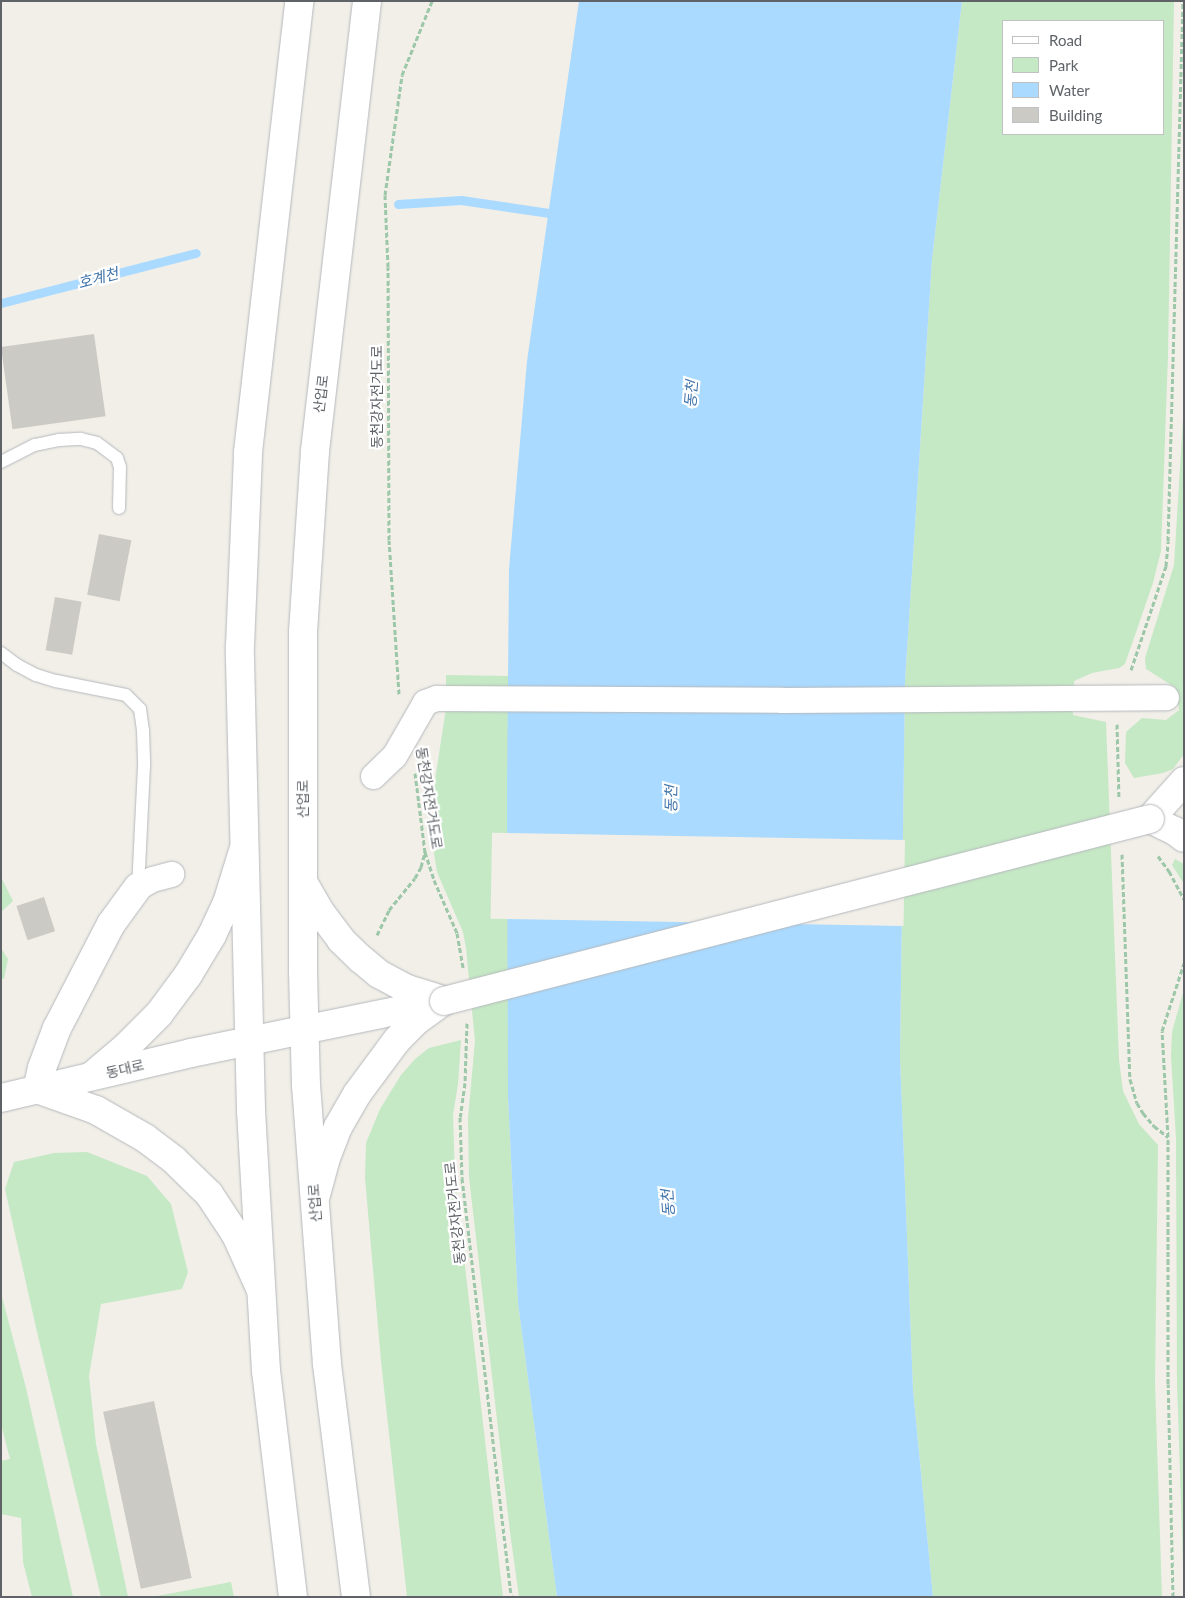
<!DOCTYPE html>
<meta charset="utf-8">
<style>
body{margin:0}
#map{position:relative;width:1185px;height:1598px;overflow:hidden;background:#f1efe8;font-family:Lato,"Noto Sans KR",sans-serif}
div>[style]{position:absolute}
.green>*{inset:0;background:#c5e8c5}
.water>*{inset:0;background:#aadaff}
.pier>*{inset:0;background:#f1efe8;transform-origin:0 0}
.stream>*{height:9px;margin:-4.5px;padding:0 4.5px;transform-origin:4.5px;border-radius:4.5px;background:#aadaff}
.building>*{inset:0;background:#cccac5;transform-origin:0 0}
.path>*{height:3px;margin-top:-1.5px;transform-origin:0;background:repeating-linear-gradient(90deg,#9cc7a9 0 5px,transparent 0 7.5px)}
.roads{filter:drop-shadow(0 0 1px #b5b8bc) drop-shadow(0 0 1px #b5b8bc)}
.service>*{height:12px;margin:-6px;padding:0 6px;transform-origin:6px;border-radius:6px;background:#fff}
.minor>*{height:25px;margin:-12.5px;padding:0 12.5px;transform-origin:12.5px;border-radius:12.5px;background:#fff}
.tertiary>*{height:28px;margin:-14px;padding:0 14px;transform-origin:14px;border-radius:14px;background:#fff}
.secondary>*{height:28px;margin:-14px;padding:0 14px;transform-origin:14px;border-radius:14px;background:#fff}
.bridges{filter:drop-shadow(0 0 1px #b5b8bc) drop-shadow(0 0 1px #b5b8bc)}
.tertiary-bridge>*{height:28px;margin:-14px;padding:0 14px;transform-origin:14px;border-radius:14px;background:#fff}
span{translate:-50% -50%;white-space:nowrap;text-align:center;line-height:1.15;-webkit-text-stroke:4.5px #fff;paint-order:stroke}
.street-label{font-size:14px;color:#5f6368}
.water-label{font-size:15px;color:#4174aa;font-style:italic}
.frame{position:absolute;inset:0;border:2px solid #5f6368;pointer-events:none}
.legend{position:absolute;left:1002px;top:20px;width:162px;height:115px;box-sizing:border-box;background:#fff;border:1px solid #bfc1c3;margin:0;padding:6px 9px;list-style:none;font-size:15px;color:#5f6368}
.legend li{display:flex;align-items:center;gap:10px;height:25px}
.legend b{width:25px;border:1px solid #bfc1c3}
</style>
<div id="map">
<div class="green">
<div style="clip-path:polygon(evenodd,962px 1px,1174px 1px,1168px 354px,1161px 551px,1153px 583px,1125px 664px,1119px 668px,1092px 673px,1074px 681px,1073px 715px,1106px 722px,1119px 1060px,1123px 1091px,1139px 1124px,1158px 1145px,1155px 1384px,1162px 1597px,933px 1597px,913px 1390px,900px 1057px,905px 682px,932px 260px,962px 1px,1004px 21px,1164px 21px,1164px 134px,1004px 134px,1004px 21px)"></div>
<div style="clip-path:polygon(1184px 403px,1184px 754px,1173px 769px,1163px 773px,1134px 778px,1125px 763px,1126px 732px,1142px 718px,1166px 720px,1179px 710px,1176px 688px,1146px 669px,1145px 658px,1174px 565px)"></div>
<div style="clip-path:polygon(446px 675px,509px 676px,508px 1096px,518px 1303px,557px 1597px,519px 1597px,510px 1532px,469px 1177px,468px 1118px,475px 1041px,466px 948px,463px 932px,437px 872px,434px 853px,434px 787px,446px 708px)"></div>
<div style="clip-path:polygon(1175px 859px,1184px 864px,1184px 884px,1172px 865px)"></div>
<div style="clip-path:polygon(1px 877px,13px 901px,1px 912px)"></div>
<div style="clip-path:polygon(1px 948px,8px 959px,4px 979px,1px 979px)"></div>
<div style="clip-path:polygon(1184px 989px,1184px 1597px,1177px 1382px,1176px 1138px,1171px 1056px,1172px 1032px)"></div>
<div style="clip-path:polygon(461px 1040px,458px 1084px,453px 1115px,455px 1179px,503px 1597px,407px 1597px,381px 1361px,365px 1178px,366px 1143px,380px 1109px,401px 1075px,415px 1059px,429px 1048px)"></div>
<div style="clip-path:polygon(87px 1152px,147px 1176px,171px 1204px,188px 1272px,182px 1289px,101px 1304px,89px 1376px,96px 1444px,128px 1597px,101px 1597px,37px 1332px,5px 1189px,14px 1162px,54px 1153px)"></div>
<div style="clip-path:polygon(1px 1293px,26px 1388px,73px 1597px,32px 1597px,23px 1562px,21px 1518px,1px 1514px,1px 1461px,10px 1459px,1px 1424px)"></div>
<div style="clip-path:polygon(231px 1582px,234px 1597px,152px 1597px)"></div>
</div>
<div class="water">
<div style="clip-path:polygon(579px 1px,962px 1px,932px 260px,905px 682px,900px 1057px,913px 1390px,933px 1597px,557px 1597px,518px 1303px,508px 1096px,507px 795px,509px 569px,527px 361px)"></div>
</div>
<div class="pier">
<div style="left:905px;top:840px;width:86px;height:413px;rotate:91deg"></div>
</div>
<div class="stream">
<div style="left:398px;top:204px;width:63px;rotate:-3.6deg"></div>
<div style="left:461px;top:200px;width:102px;rotate:8.4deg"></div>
<div style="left:1px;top:303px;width:201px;rotate:-14.4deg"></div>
</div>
<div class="building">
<div style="left:94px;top:334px;width:83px;height:94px;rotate:82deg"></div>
<div style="left:99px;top:534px;width:33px;height:62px;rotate:11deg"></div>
<div style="left:55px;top:597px;width:27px;height:54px;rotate:10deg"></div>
<div style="left:44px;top:897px;width:36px;height:29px;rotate:72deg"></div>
<div style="left:154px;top:1401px;width:181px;height:52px;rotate:78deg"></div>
</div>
<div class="path">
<div style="left:1131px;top:670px;width:110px;rotate:-71.4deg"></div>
<div style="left:1166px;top:566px;width:25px;rotate:-85deg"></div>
<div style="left:1168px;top:541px;width:540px;rotate:-88.41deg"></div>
<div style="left:399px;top:694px;width:154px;rotate:-93.7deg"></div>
<div style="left:389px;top:540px;width:273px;rotate:-90.2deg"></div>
<div style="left:388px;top:267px;width:72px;rotate:-92.4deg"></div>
<div style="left:385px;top:195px;width:121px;rotate:-81.9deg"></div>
<div style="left:402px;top:75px;width:80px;rotate:-67.9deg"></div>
<div style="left:1117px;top:724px;width:74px;rotate:88.5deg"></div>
<div style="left:415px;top:773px;width:80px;rotate:82.8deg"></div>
<div style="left:425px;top:852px;width:29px;rotate:72deg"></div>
<div style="left:434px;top:880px;width:58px;rotate:66.5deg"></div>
<div style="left:457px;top:933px;width:35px;rotate:80deg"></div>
<div style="left:1122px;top:854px;width:225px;rotate:88deg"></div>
<div style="left:1130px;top:1079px;width:25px;rotate:74deg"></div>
<div style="left:1137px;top:1103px;width:12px;rotate:59deg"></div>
<div style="left:1143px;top:1113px;width:17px;rotate:50deg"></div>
<div style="left:1154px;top:1126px;width:18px;rotate:38deg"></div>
<div style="left:1158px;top:856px;width:19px;rotate:54deg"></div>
<div style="left:1169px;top:871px;width:32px;rotate:62deg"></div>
<div style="left:377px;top:935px;width:28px;rotate:-64deg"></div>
<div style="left:389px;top:910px;width:41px;rotate:-50.9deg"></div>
<div style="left:415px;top:878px;width:13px;rotate:-61deg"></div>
<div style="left:421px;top:867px;width:16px;rotate:-75deg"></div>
<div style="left:467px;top:1023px;width:60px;rotate:91.9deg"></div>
<div style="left:465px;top:1083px;width:34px;rotate:98deg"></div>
<div style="left:460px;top:1117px;width:61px;rotate:88.1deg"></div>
<div style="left:462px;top:1178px;width:422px;rotate:83.3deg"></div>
<div style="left:1173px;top:1597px;width:213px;rotate:-91.3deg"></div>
<div style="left:1168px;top:1384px;width:247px;rotate:-90deg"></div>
<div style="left:1168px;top:1137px;width:106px;rotate:-93.2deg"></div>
<div style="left:1162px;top:1031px;width:71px;rotate:-72.1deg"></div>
</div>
<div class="roads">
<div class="service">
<div style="left:1px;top:462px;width:38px;rotate:-27deg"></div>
<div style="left:35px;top:445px;width:25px;rotate:-12deg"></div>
<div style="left:59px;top:440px;width:22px;rotate:-3deg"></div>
<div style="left:81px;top:439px;width:16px;rotate:14deg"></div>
<div style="left:97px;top:443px;width:25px;rotate:37deg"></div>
<div style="left:117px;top:458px;width:9px;rotate:72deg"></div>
<div style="left:120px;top:467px;width:41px;rotate:91.4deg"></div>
<div style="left:1px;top:653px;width:20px;rotate:37deg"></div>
<div style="left:17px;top:665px;width:21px;rotate:28deg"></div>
<div style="left:36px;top:675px;width:21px;rotate:17deg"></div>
<div style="left:56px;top:681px;width:71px;rotate:11.3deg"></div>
<div style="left:126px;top:695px;width:20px;rotate:45deg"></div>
<div style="left:140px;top:709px;width:22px;rotate:82deg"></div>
<div style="left:143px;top:731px;width:35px;rotate:88deg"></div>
<div style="left:144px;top:766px;width:121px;rotate:92.8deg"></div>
</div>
<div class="minor">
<div style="left:373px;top:776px;width:29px;rotate:-44deg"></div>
<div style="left:394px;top:756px;width:62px;rotate:-60.1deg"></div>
<div style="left:425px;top:702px;width:12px;rotate:-20deg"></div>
<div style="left:436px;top:698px;width:346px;rotate:0.3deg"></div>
<div style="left:782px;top:700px;width:384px;rotate:-0.4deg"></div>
<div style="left:138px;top:887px;width:16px;rotate:-30deg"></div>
<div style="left:152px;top:879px;width:20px;rotate:-15deg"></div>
</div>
<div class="tertiary">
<div style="left:1150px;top:819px;width:51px;rotate:-48.2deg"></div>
<div style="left:1150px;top:819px;width:28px;rotate:26deg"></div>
<div style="left:1175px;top:831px;width:11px;rotate:38deg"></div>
<div style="left:303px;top:882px;width:36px;rotate:60deg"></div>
<div style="left:321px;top:913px;width:34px;rotate:53deg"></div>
<div style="left:341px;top:940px;width:28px;rotate:44deg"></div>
<div style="left:361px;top:959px;width:23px;rotate:40deg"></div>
<div style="left:379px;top:974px;width:32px;rotate:28deg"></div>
<div style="left:407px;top:989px;width:37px;rotate:17deg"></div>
<div style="left:138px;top:887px;width:46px;rotate:126.1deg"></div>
<div style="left:111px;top:924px;width:117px;rotate:117.4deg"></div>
<div style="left:57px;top:1028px;width:43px;rotate:110.6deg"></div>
<div style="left:42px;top:1068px;width:22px;rotate:103deg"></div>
<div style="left:37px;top:1089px;width:63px;rotate:19.6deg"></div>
<div style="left:96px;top:1110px;width:56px;rotate:29.7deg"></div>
<div style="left:145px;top:1138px;width:36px;rotate:37deg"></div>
<div style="left:174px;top:1160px;width:49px;rotate:44.2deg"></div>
<div style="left:209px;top:1194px;width:49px;rotate:56.6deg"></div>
<div style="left:236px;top:1235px;width:60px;rotate:65.6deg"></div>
<div style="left:93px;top:1075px;width:43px;rotate:-40.3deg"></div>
<div style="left:126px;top:1047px;width:47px;rotate:-45deg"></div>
<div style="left:159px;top:1014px;width:49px;rotate:-53.4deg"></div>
<div style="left:188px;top:975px;width:47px;rotate:-59deg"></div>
<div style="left:212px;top:935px;width:35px;rotate:-65deg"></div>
<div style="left:227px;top:903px;width:54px;rotate:-72.9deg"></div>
<div style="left:1px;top:1098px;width:195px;rotate:-13.3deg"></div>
<div style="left:191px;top:1053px;width:258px;rotate:-11.6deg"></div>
<div style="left:316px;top:1195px;width:38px;rotate:-75deg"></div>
<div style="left:326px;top:1158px;width:33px;rotate:-69deg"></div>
<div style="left:338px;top:1127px;width:38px;rotate:-60deg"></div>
<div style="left:357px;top:1094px;width:67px;rotate:-53.5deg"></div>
<div style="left:397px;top:1040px;width:27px;rotate:-45deg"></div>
<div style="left:416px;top:1021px;width:29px;rotate:-36deg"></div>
</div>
<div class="secondary">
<div style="left:293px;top:1597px;width:228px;rotate:-96.8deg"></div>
<div style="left:266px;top:1371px;width:261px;rotate:-93.3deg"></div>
<div style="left:251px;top:1110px;width:464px;rotate:-91.4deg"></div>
<div style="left:240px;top:646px;width:194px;rotate:-87.6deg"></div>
<div style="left:248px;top:452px;width:454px;rotate:-83.5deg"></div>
<div style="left:356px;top:1597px;width:235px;rotate:-97.1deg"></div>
<div style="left:327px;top:1364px;width:279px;rotate:-94.3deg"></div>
<div style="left:306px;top:1086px;width:115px;rotate:-91.5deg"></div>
<div style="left:303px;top:971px;width:339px;rotate:-90deg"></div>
<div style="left:303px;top:632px;width:181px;rotate:-86.2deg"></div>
<div style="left:315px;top:451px;width:453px;rotate:-83.4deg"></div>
</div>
</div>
<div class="bridges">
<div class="tertiary-bridge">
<div style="left:444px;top:1001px;width:729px;rotate:-14.46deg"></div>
</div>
</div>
<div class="street-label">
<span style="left:321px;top:394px;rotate:-83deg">산업로</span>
<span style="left:377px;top:397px;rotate:-90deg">동천강자전거도로</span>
<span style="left:429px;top:798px;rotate:81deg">동천강자전거도로</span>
<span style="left:303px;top:799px;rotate:-90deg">산업로</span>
<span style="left:125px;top:1069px;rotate:-13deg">동대로</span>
<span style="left:315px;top:1203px;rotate:-94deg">산업로</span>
<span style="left:455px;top:1213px;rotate:-96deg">동천강자전거도로</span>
</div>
<div class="water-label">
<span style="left:98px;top:278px;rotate:-15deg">호계천</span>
<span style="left:691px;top:394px;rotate:-85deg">동천</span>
<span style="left:671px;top:799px;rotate:-89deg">동천</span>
<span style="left:668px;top:1203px;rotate:-94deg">동천</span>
</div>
<div class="frame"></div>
<ul class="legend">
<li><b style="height:6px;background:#fff"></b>Road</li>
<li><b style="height:14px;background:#c5e8c5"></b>Park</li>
<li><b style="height:14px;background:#aadaff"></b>Water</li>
<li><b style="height:14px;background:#cccac5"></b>Building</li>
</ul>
</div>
